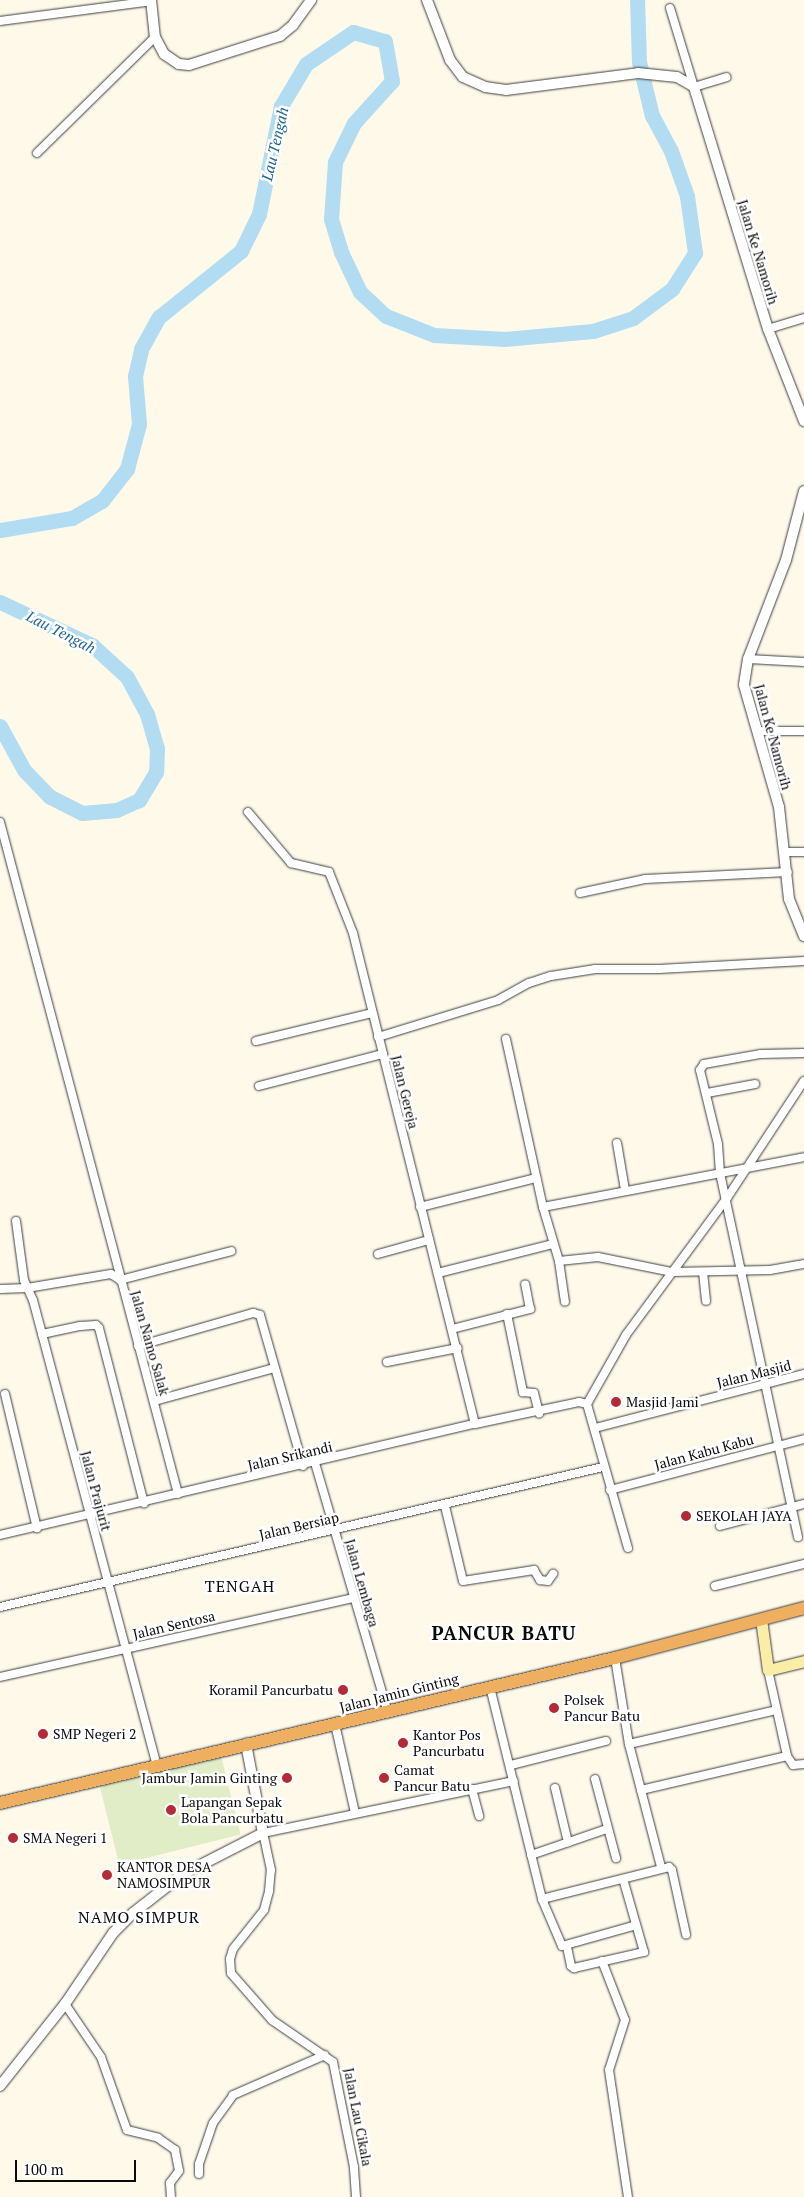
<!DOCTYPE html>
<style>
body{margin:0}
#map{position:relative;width:804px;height:2197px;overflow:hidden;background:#fef9e9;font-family:"PT Serif",serif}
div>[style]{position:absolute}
.pitch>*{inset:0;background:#e1edc7;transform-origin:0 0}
.river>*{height:15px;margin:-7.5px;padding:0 7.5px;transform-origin:7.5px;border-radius:7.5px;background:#b1dcf2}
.roads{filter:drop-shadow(0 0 1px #3d3d3d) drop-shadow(0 0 1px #3d3d3d)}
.minor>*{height:8px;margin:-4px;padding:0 4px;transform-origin:4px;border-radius:4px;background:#fff}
.tertiary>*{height:10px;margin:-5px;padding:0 5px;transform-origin:5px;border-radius:5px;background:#fff}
.secondary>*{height:11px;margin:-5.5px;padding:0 5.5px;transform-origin:5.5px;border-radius:5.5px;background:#faeea7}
.trunk>*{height:12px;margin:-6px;padding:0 6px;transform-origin:6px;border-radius:6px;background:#eeb060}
.dots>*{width:14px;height:14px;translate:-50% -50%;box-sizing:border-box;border:2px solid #fff;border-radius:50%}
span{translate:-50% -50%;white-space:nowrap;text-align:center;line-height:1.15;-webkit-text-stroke:5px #fff;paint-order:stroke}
.street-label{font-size:14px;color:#0a0a0a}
.poi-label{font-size:14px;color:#0a0a0a}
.left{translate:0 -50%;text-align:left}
.right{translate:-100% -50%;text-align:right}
.water-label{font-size:15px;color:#1c6494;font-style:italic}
.quarter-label{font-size:16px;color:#0a0a0a;letter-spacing:1px}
.district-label{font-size:19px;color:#0a0a0a;font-weight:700;letter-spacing:1px}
.scale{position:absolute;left:15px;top:2160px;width:121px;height:22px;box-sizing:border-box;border:2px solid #0a0a0a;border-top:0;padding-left:6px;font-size:15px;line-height:18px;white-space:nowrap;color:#0a0a0a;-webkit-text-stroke:4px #fff;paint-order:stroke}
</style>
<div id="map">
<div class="pitch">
<div style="left:221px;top:1756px;width:81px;height:125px;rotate:76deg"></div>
</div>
<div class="river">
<div style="left:0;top:530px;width:73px;rotate:-9.5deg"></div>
<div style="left:72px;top:518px;width:34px;rotate:-30deg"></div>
<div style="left:102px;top:501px;width:41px;rotate:-52deg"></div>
<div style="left:127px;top:469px;width:47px;rotate:-75.1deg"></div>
<div style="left:139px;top:424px;width:48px;rotate:-94.8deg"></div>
<div style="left:135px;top:376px;width:28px;rotate:-77deg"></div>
<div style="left:141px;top:349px;width:37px;rotate:-61deg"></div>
<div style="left:159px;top:317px;width:105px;rotate:-38.8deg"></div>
<div style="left:241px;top:251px;width:41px;rotate:-64.1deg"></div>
<div style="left:259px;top:214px;width:110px;rotate:-78.5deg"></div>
<div style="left:281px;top:106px;width:49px;rotate:-59.2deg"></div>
<div style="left:306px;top:64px;width:57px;rotate:-34.2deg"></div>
<div style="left:353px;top:32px;width:33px;rotate:16deg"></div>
<div style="left:385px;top:41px;width:41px;rotate:80.1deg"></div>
<div style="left:392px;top:81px;width:57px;rotate:132.1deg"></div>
<div style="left:354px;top:123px;width:43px;rotate:116deg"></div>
<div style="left:335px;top:162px;width:57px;rotate:94deg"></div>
<div style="left:331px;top:219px;width:34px;rotate:73deg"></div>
<div style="left:341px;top:252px;width:44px;rotate:64.6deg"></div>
<div style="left:360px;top:292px;width:35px;rotate:43deg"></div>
<div style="left:386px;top:316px;width:52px;rotate:21.6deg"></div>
<div style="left:434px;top:335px;width:71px;rotate:3.2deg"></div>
<div style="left:505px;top:339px;width:88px;rotate:-5.2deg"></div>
<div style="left:593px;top:331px;width:42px;rotate:-18deg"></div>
<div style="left:633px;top:318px;width:49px;rotate:-36.6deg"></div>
<div style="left:672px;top:289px;width:43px;rotate:-57.4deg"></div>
<div style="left:695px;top:253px;width:58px;rotate:-98deg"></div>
<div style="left:687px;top:196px;width:48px;rotate:-109.6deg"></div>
<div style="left:671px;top:151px;width:40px;rotate:-118deg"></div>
<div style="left:652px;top:116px;width:56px;rotate:-103.5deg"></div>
<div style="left:639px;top:62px;width:62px;rotate:-91.8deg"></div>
<div style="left:0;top:602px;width:102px;rotate:25.1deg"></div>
<div style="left:92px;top:645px;width:47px;rotate:42.4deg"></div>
<div style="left:127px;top:677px;width:42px;rotate:61.6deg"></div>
<div style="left:147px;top:714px;width:35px;rotate:74deg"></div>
<div style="left:157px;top:748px;width:24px;rotate:92deg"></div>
<div style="left:156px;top:772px;width:33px;rotate:121deg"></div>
<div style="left:139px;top:800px;width:24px;rotate:156deg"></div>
<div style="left:117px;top:810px;width:35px;rotate:175deg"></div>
<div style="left:82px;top:813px;width:37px;rotate:-153deg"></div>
<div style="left:49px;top:796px;width:36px;rotate:-134deg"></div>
<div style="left:24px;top:770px;width:50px;rotate:-118.6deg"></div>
</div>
<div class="roads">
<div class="minor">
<div style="left:670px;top:8px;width:83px;rotate:73.1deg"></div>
<div style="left:694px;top:87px;width:34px;rotate:-17deg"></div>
<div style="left:0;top:21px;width:152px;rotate:-7.5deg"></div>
<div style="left:37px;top:153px;width:165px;rotate:-44.5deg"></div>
<div style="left:768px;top:329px;width:38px;rotate:-17deg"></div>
<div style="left:748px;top:659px;width:56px;rotate:3.1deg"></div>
<div style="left:757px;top:731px;width:47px"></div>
<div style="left:248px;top:812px;width:67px;rotate:49.9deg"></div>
<div style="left:291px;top:863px;width:39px;rotate:13deg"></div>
<div style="left:329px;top:872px;width:66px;rotate:68.5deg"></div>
<div style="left:353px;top:933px;width:506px;rotate:76.05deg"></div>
<div style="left:0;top:822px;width:695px;rotate:75.16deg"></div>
<div style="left:785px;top:852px;width:19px"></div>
<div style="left:580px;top:893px;width:66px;rotate:-12.2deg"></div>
<div style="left:645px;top:879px;width:143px;rotate:-2.8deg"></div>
<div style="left:378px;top:1037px;width:126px;rotate:-17.1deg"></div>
<div style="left:498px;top:1000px;width:35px;rotate:-29deg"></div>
<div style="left:529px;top:983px;width:23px;rotate:-18deg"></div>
<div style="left:551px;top:976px;width:45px;rotate:-9deg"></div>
<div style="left:595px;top:969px;width:64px"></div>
<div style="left:659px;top:969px;width:145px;rotate:-3.2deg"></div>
<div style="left:506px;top:1039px;width:172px;rotate:77.6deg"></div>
<div style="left:543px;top:1207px;width:56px;rotate:73.5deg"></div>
<div style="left:559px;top:1261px;width:41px;rotate:81.7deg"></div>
<div style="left:256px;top:1041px;width:119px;rotate:-13.6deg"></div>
<div style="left:259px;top:1086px;width:128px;rotate:-14.5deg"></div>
<div style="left:707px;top:1093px;width:49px;rotate:-10.6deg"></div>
<div style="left:617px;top:1143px;width:48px;rotate:80.3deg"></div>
<div style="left:420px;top:1207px;width:120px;rotate:-14deg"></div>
<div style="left:543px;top:1207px;width:266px;rotate:-10.8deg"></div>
<div style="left:16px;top:1221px;width:60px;rotate:82.3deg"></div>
<div style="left:24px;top:1280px;width:22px;rotate:66deg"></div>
<div style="left:33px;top:1300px;width:482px;rotate:75.1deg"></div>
<div style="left:378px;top:1254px;width:53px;rotate:-15.4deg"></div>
<div style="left:559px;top:1261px;width:39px;rotate:-6deg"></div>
<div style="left:598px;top:1257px;width:76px;rotate:11.5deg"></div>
<div style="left:672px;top:1272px;width:98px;rotate:-1.2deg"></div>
<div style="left:770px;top:1270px;width:35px;rotate:-10deg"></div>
<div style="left:703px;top:1272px;width:29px;rotate:84deg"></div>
<div style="left:438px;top:1273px;width:119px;rotate:-14.2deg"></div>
<div style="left:120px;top:1280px;width:115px;rotate:-14.6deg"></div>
<div style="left:0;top:1289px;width:27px;rotate:-2deg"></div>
<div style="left:27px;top:1288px;width:85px;rotate:-9.5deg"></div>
<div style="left:111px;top:1274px;width:9px;rotate:32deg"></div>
<div style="left:507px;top:1314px;width:80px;rotate:78.4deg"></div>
<div style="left:523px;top:1392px;width:11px;rotate:5deg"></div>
<div style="left:534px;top:1393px;width:21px;rotate:76deg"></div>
<div style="left:452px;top:1329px;width:81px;rotate:-14.4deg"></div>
<div style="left:530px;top:1309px;width:25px;rotate:-101deg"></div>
<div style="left:42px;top:1334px;width:39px;rotate:-12deg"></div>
<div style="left:80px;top:1326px;width:16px;rotate:-4deg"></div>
<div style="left:96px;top:1325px;width:4px;rotate:45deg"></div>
<div style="left:99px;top:1328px;width:181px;rotate:75.6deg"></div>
<div style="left:138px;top:1346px;width:120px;rotate:-16deg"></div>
<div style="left:253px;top:1313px;width:7px;rotate:16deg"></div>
<div style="left:260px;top:1315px;width:157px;rotate:74.1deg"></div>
<div style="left:387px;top:1362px;width:72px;rotate:-11.2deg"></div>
<div style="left:5px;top:1394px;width:138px;rotate:76.6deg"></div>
<div style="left:154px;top:1401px;width:125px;rotate:-15.3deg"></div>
<div style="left:595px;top:1428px;width:216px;rotate:-14.5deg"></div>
<div style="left:315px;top:1463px;width:257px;rotate:73.7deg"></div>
<div style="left:610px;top:1490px;width:201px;rotate:-14.7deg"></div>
<div style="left:445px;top:1506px;width:77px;rotate:76.5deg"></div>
<div style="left:463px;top:1581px;width:72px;rotate:-8.8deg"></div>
<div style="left:534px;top:1570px;width:12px;rotate:59deg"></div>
<div style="left:540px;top:1580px;width:8px;rotate:7deg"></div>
<div style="left:548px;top:1581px;width:9px;rotate:-54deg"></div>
<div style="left:720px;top:1526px;width:87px;rotate:-14.7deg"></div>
<div style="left:0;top:1535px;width:488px;rotate:-13.2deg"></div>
<div style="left:475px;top:1424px;width:106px;rotate:-11.9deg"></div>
<div style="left:579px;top:1402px;width:8px;rotate:14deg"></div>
<div style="left:798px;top:1537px;width:372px;rotate:-102.1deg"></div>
<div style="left:720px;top:1173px;width:29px;rotate:-94deg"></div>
<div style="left:718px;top:1144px;width:76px;rotate:-103.7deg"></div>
<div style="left:700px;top:1070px;width:7px;rotate:-56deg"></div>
<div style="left:704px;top:1064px;width:58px;rotate:-10deg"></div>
<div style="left:761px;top:1054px;width:43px;rotate:-1.3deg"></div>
<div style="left:628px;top:1548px;width:150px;rotate:-105.9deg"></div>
<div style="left:587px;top:1404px;width:79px;rotate:-60.5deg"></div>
<div style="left:626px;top:1335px;width:170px;rotate:-53.6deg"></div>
<div style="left:727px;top:1198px;width:140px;rotate:-56.7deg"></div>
<div style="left:715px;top:1586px;width:92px;rotate:-13.9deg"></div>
<div style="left:0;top:1607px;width:619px;rotate:-13.07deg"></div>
<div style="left:615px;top:1658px;width:87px;rotate:80.8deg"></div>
<div style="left:629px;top:1744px;width:127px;rotate:75.4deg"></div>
<div style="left:768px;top:1670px;width:88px;rotate:77.5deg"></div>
<div style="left:787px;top:1756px;width:11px;rotate:56deg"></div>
<div style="left:793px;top:1765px;width:11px;rotate:-5deg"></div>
<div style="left:0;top:1677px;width:362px;rotate:-12.6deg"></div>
<div style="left:490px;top:1687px;width:218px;rotate:76.2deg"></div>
<div style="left:542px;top:1899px;width:131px;rotate:-14.1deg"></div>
<div style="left:669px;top:1867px;width:4px;rotate:45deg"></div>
<div style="left:672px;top:1870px;width:66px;rotate:77.7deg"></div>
<div style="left:335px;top:1724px;width:91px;rotate:77.3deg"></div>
<div style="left:629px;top:1744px;width:151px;rotate:-13deg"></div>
<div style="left:511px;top:1765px;width:98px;rotate:-14.2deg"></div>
<div style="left:595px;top:1779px;width:82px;rotate:75.1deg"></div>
<div style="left:555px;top:1788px;width:56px;rotate:76.5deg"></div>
<div style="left:472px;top:1789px;width:28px;rotate:75deg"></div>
<div style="left:641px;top:1790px;width:150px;rotate:-13.1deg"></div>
<div style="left:531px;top:1855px;width:80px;rotate:-18.9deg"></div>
<div style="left:542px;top:1899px;width:51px;rotate:66.9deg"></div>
<div style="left:562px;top:1946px;width:77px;rotate:-15.8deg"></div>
<div style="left:567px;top:1947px;width:19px;rotate:78deg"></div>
<div style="left:571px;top:1966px;width:4px;rotate:34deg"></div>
<div style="left:574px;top:1968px;width:72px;rotate:-12.9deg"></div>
<div style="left:644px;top:1952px;width:76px;rotate:-106deg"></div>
<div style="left:602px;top:1961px;width:63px;rotate:68.7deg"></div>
<div style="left:625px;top:2020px;width:52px;rotate:107.7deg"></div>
<div style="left:609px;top:2070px;width:128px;rotate:81.5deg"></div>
<div style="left:65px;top:2004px;width:64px;rotate:55.8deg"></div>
<div style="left:101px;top:2057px;width:77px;rotate:70.4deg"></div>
<div style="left:127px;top:2130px;width:32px;rotate:14deg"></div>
<div style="left:158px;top:2138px;width:21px;rotate:35deg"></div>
<div style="left:175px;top:2150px;width:21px;rotate:79deg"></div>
<div style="left:179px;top:2171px;width:15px;rotate:127deg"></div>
<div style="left:170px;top:2183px;width:14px;rotate:86deg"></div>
<div style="left:199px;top:2174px;width:10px;rotate:-90deg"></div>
<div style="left:199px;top:2164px;width:43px;rotate:-71.1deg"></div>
<div style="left:213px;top:2123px;width:34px;rotate:-54deg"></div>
<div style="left:233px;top:2095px;width:100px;rotate:-23.5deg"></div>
<div style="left:356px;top:2197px;width:30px;rotate:-94deg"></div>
<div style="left:354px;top:2167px;width:107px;rotate:-101.3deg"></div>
<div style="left:333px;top:2062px;width:74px;rotate:-145.5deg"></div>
<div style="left:272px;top:2020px;width:62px;rotate:-131.1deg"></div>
<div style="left:231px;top:1973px;width:14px;rotate:-94deg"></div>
<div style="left:230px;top:1959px;width:10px;rotate:-73deg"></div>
<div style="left:233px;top:1949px;width:50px;rotate:-51.5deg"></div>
<div style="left:264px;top:1910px;width:20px;rotate:-75deg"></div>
<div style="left:269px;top:1891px;width:21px;rotate:-85deg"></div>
<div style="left:271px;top:1870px;width:38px;rotate:-102deg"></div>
<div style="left:263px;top:1833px;width:256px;rotate:-11.7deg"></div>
</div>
<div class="tertiary">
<div style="left:151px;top:0;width:37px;rotate:84deg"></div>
<div style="left:155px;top:37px;width:19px;rotate:62deg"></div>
<div style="left:164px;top:54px;width:18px;rotate:34deg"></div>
<div style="left:179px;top:64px;width:10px;rotate:6deg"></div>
<div style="left:189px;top:65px;width:96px;rotate:-17.7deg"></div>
<div style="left:280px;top:36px;width:17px;rotate:-40deg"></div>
<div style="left:293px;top:25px;width:31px;rotate:-54deg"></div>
<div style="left:427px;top:0;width:64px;rotate:69deg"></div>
<div style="left:450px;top:60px;width:21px;rotate:53deg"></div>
<div style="left:463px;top:77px;width:24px;rotate:24deg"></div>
<div style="left:485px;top:87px;width:21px;rotate:8deg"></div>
<div style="left:506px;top:90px;width:133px;rotate:-7.3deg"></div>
<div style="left:638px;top:73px;width:39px;rotate:6deg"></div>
<div style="left:677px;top:77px;width:20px;rotate:30deg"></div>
<div style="left:694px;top:87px;width:253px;rotate:73deg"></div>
<div style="left:768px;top:329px;width:99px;rotate:68.6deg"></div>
<div style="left:804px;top:491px;width:71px;rotate:104.6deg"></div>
<div style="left:786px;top:560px;width:106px;rotate:111deg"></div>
<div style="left:748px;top:659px;width:26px;rotate:99deg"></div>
<div style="left:744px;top:685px;width:127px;rotate:74deg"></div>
<div style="left:779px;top:807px;width:93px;rotate:83.8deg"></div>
<div style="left:789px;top:899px;width:40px;rotate:68deg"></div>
<div style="left:0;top:2086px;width:105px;rotate:-51.6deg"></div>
<div style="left:65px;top:2004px;width:86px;rotate:-55.9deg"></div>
<div style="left:113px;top:1933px;width:28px;rotate:-45deg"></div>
<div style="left:133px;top:1913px;width:63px;rotate:-38deg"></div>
<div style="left:183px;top:1874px;width:90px;rotate:-27.1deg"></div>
<div style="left:263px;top:1833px;width:91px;rotate:-100.8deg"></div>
</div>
<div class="secondary">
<div style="left:761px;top:1619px;width:51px;rotate:82.2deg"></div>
<div style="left:768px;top:1670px;width:37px;rotate:-14deg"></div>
</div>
<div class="trunk">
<div style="left:0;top:1803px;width:632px;rotate:-13.27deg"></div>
<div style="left:615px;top:1658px;width:196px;rotate:-14.8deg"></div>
</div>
</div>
<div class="dots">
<div style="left:616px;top:1402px;background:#b22b36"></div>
<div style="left:686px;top:1516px;background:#b22b36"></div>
<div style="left:343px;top:1690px;background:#b22b36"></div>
<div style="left:554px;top:1708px;background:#b22b36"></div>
<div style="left:43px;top:1734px;background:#b22b36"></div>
<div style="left:403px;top:1743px;background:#b22b36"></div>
<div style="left:287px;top:1778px;background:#b22b36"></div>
<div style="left:384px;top:1778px;background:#b22b36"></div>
<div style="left:171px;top:1810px;background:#b22b36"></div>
<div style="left:13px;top:1838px;background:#b22b36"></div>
<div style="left:107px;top:1875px;background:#b22b36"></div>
</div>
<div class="street-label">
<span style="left:758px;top:252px;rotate:73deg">Jalan Ke Namorih</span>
<span style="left:773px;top:737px;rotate:75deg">Jalan Ke Namorih</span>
<span style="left:405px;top:1092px;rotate:76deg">Jalan Gereja</span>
<span style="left:150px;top:1343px;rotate:74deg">Jalan Namo Salak</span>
<span style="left:754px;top:1374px;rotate:-14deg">Jalan Masjid</span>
<span style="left:704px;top:1452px;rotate:-15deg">Jalan Kabu Kabu</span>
<span style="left:290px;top:1456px;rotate:-13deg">Jalan Srikandi</span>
<span style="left:96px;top:1491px;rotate:75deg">Jalan Prajurit</span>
<span style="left:299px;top:1526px;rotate:-13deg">Jalan Bersiap</span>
<span style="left:362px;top:1583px;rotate:74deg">Jalan Lembaga</span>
<span style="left:174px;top:1625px;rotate:-13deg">Jalan Sentosa</span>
<span style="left:399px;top:1693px;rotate:-14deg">Jalan Jamin Ginting</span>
<span style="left:358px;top:2117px;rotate:79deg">Jalan Lau Cikala</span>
</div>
<div class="poi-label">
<span class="left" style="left:626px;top:1402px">Masjid Jami</span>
<span class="left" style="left:696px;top:1516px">SEKOLAH JAYA</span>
<span class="right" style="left:333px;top:1690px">Koramil Pancurbatu</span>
<span class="left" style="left:564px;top:1708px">Polsek<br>Pancur Batu</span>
<span class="left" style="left:53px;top:1734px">SMP Negeri 2</span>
<span class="left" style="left:413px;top:1743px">Kantor Pos<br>Pancurbatu</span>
<span class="left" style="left:394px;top:1778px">Camat<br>Pancur Batu</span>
<span class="right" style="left:277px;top:1778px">Jambur Jamin Ginting</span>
<span class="left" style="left:181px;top:1810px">Lapangan Sepak<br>Bola Pancurbatu</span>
<span class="left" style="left:23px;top:1838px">SMA Negeri 1</span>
<span class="left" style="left:117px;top:1875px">KANTOR DESA<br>NAMOSIMPUR</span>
</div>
<div class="water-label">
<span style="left:275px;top:144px;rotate:-77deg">Lau Tengah</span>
<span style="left:61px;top:632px;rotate:27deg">Lau Tengah</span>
</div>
<div class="quarter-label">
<span style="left:240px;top:1586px">TENGAH</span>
<span style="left:139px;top:1917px">NAMO SIMPUR</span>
</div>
<div class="district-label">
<span style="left:504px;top:1633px">PANCUR BATU</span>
</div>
<div class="scale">100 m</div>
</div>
